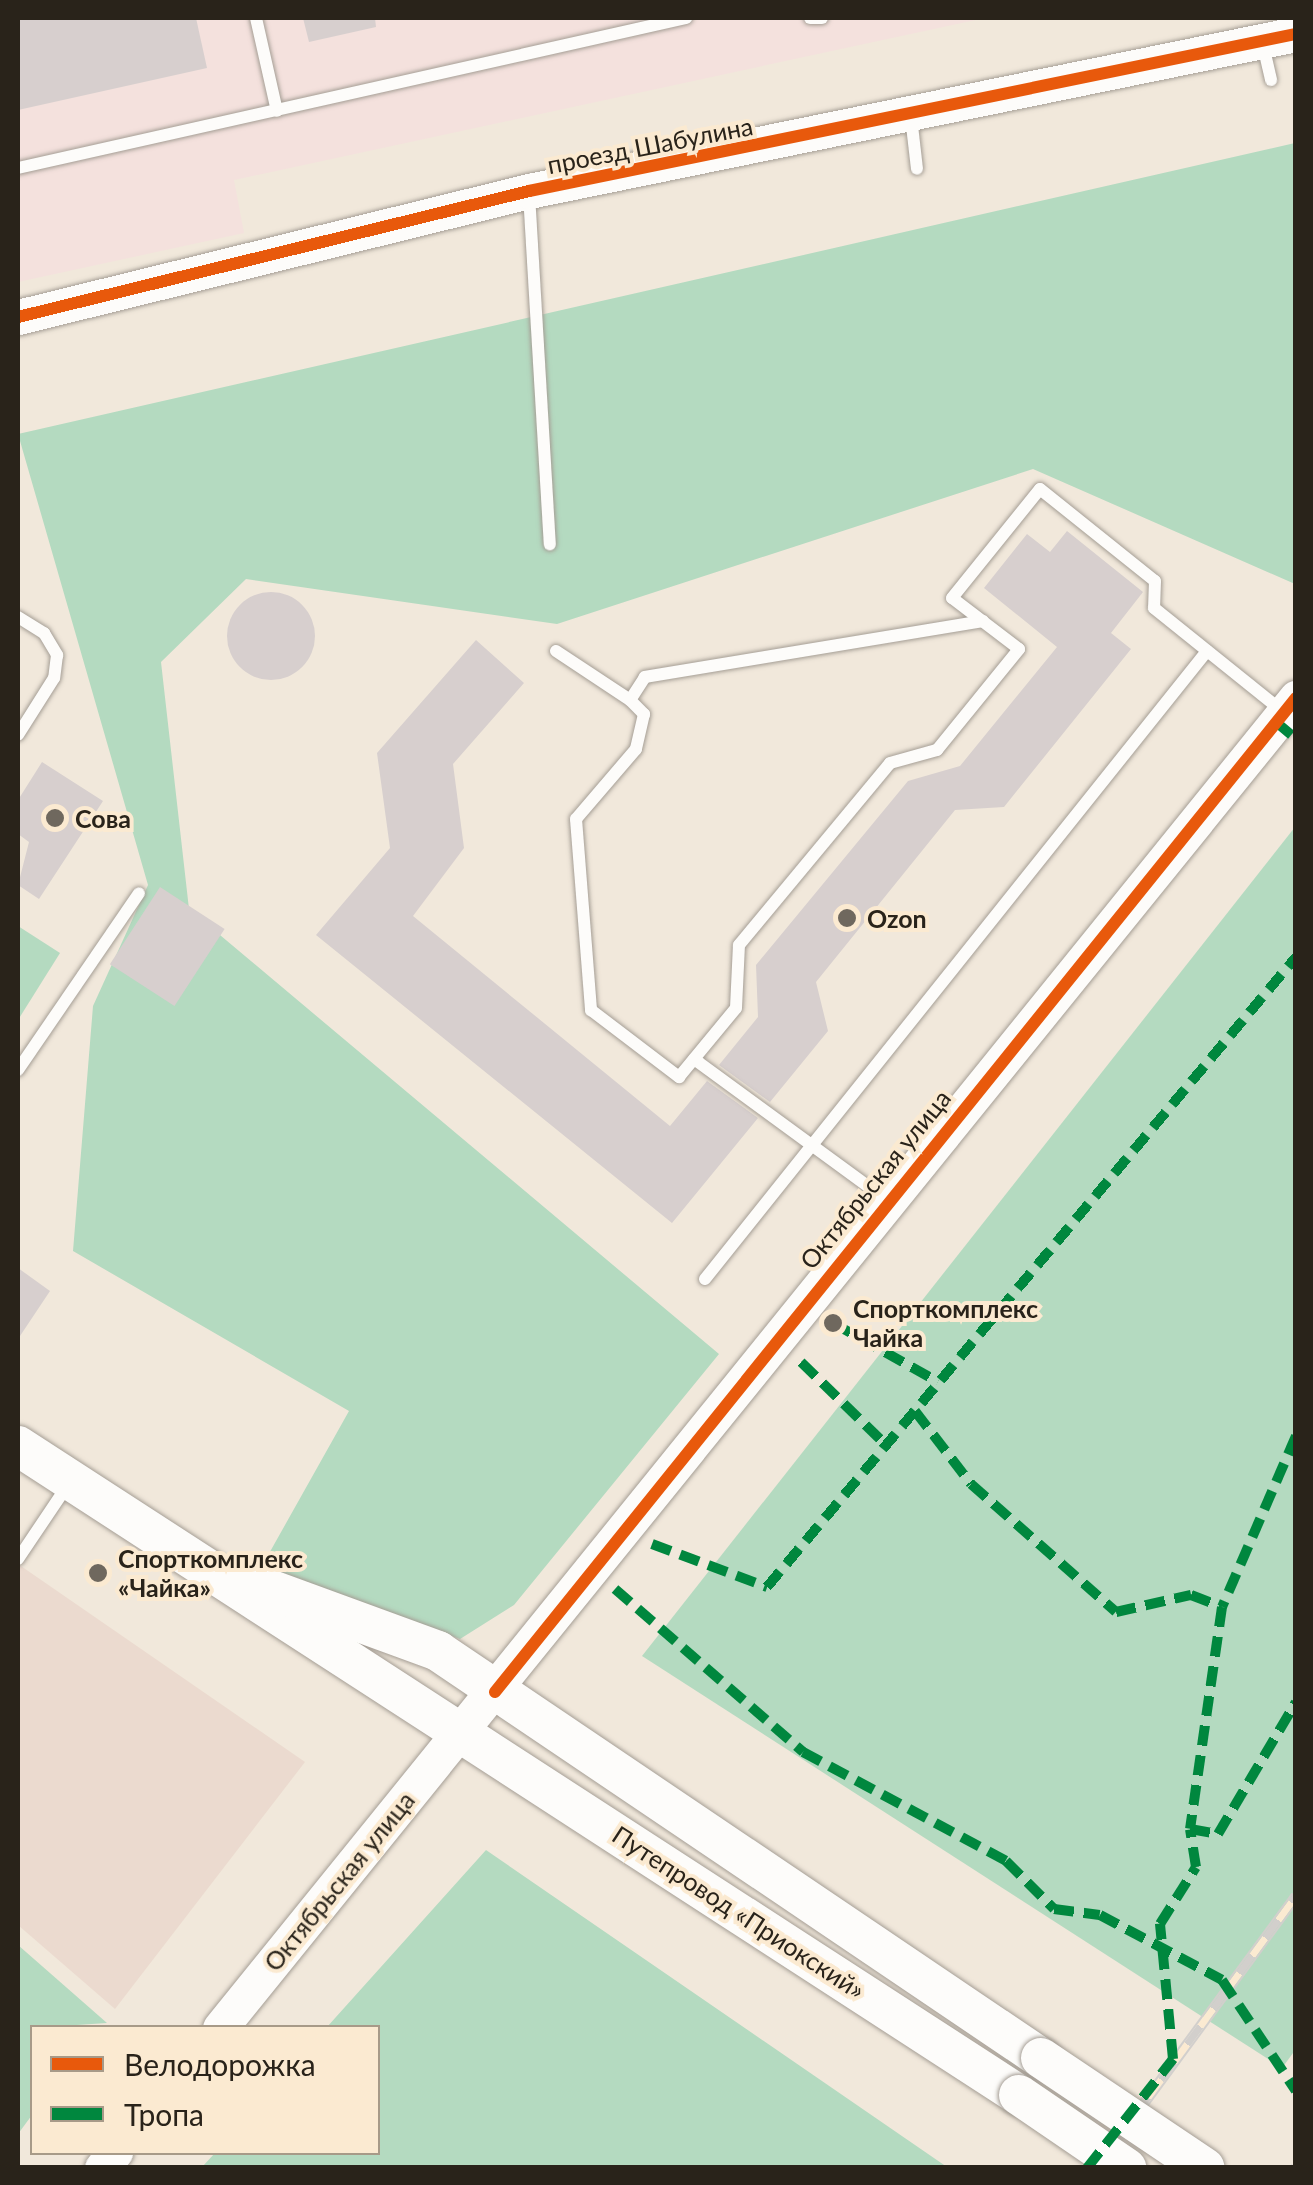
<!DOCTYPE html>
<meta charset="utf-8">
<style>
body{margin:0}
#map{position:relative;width:1313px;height:2185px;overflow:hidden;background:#f1e8db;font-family:Lato,sans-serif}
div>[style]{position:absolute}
.commercial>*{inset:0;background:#ebdacf}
.industrial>*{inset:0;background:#f4e1dd}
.green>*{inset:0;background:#b4dac0}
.building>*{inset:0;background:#d7cfce;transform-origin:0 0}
.round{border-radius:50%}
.roads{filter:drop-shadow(0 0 2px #a59e95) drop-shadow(0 0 2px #a59e95)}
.lane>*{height:12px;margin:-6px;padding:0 6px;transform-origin:6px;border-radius:6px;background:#fdfcfa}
.secondary>*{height:35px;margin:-17.5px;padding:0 17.5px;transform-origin:17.5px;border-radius:17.5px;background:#fdfcfa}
.primary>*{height:40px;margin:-20px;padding:0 20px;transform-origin:20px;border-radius:20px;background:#fdfcfa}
.rail>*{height:11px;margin-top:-5.5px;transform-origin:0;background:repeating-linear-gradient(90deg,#fbead1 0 22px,#d2cfcc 0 44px);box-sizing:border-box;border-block:2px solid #d2cfcc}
.bridges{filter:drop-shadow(0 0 2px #a59e95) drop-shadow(0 0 2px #a59e95)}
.primary-bridge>*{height:40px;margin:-20px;padding:0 20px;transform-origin:20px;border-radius:20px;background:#fdfcfa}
.quiet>*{height:10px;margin-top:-5px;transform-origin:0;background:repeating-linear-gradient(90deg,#00873e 0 20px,transparent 0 30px)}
.cycleway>*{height:12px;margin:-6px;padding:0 6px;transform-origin:6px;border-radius:6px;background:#e8590c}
.dots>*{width:28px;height:28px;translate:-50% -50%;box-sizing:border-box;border:5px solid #fbead1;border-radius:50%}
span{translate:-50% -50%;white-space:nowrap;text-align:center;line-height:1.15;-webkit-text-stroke:8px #fbead1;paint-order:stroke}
.street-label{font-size:25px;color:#29231a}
.poi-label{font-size:25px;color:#29231a;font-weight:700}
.left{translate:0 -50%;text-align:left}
.frame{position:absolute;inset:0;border:20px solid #29231a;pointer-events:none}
.legend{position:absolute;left:30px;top:2025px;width:350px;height:130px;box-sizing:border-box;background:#fbead1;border:2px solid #a79a88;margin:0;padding:12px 18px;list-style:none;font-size:30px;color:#29231a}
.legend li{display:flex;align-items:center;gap:20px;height:50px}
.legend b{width:50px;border:2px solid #a79a88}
</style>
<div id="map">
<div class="commercial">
<div style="clip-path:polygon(18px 1564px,305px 1762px,115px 2009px,18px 1925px)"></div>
</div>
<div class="industrial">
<div style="clip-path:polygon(18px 18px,985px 18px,234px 180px,244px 233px,18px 282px)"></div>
</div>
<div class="green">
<div style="clip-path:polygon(1295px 143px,1295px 584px,1033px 469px,557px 624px,246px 579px,161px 662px,189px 909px,719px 1354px,514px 1605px,460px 1639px,262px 1566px,349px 1411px,73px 1251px,93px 1006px,148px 885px,18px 434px)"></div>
<div style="clip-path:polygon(1295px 827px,1296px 2049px,1282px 2068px,642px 1656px)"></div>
<div style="clip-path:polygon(18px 926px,60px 953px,18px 1020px)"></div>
<div style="clip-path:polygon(486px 1850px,947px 2167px,202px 2167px,215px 2153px,378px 2152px,378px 2028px,327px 2027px)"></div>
<div style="clip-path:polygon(18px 1945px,107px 2023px,32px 2028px,32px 2115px,18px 2134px)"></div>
</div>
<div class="building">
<div style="clip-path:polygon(18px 18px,196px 18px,207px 68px,18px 110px)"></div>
<div style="clip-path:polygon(303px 18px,375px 18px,376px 27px,309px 42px)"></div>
<div style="clip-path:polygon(1067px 531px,1143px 592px,1111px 633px,1131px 649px,1004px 807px,955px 810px,816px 982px,828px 1031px,770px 1102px,719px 1065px,758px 1017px,756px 965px,908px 781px,960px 766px,1057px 647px,984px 588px,1027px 534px,1050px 552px)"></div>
<div class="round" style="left:227px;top:592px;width:88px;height:88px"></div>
<div style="clip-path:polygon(476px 640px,524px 683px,453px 764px,464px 848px,413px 916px,670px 1126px,707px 1081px,758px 1118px,672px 1223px,316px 935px,390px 848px,377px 753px)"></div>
<div style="clip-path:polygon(42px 762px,103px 801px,39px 899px,18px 885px,29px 842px,18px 834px,18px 800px)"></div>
<div style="left:160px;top:887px;width:77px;height:92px;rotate:33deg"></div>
<div style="clip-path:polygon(18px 1268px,50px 1291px,18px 1339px)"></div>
</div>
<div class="roads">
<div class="lane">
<div style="left:256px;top:18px;width:95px;rotate:77.3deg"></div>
<div style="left:810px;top:18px;width:12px"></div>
<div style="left:1263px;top:45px;width:36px;rotate:77deg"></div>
<div style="left:911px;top:117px;width:52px;rotate:83.4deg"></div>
<div style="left:18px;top:168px;width:685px;rotate:-12.66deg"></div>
<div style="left:529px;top:194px;width:351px;rotate:86.6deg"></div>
<div style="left:18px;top:617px;width:31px;rotate:32deg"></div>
<div style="left:44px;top:633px;width:26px;rotate:59deg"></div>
<div style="left:57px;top:655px;width:23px;rotate:97deg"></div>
<div style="left:54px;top:678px;width:67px;rotate:122.3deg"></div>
<div style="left:983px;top:621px;width:343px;rotate:170.6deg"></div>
<div style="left:645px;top:677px;width:27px;rotate:123deg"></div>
<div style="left:630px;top:700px;width:20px;rotate:45deg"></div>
<div style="left:644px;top:714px;width:36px;rotate:103deg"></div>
<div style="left:636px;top:749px;width:92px;rotate:130.6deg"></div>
<div style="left:576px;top:819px;width:192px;rotate:85.5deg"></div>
<div style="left:591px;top:1010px;width:111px;rotate:37.3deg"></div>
<div style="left:679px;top:1077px;width:89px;rotate:-50.4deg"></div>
<div style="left:736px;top:1008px;width:63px;rotate:-87.3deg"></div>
<div style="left:739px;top:945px;width:236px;rotate:-50.3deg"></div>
<div style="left:890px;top:763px;width:49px;rotate:-15.5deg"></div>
<div style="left:937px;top:750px;width:130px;rotate:-50.9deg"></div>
<div style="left:1019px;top:649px;width:84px;rotate:-142.7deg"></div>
<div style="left:952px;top:598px;width:140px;rotate:-51.1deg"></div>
<div style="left:1040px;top:489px;width:147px;rotate:38.7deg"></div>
<div style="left:1155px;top:581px;width:27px;rotate:92deg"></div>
<div style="left:1154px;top:608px;width:164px;rotate:38.8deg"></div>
<div style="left:556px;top:651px;width:89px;rotate:33.5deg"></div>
<div style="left:694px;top:1059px;width:239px;rotate:36.2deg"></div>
<div style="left:18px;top:1070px;width:214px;rotate:-55.6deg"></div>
<div style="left:705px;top:1279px;width:804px;rotate:-51.36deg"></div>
<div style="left:18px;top:1559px;width:92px;rotate:-56.1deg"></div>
</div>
<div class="secondary">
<div style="left:18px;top:317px;width:526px;rotate:-13.85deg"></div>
<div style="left:529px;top:191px;width:783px;rotate:-11.57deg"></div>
<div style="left:220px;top:2028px;width:1711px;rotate:-51.03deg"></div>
<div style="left:102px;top:2168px;width:21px;rotate:-51deg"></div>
</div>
<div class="primary">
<div style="left:18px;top:1446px;width:1193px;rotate:32.96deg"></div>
<div style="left:258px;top:1585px;width:192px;rotate:20.1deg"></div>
<div style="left:438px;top:1651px;width:728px;rotate:34.02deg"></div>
</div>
</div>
<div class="rail">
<div style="left:1096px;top:2168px;width:338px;rotate:-53.7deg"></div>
<div style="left:1295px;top:2168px;width:1px;rotate:-45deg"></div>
</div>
<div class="bridges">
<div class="primary-bridge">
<div style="left:1041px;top:2058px;width:197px;rotate:33.9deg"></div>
<div style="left:1019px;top:2095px;width:130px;rotate:34.3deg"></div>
</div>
</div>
<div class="quiet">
<div style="left:1276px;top:722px;width:26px;rotate:40deg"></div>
<div style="left:833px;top:1323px;width:120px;rotate:29.3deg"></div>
<div style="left:801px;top:1362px;width:119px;rotate:44.3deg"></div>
<div style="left:915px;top:1411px;width:92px;rotate:52.5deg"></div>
<div style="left:971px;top:1484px;width:193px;rotate:41.4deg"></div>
<div style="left:1116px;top:1612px;width:77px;rotate:-12.8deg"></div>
<div style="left:1191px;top:1595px;width:33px;rotate:21deg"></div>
<div style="left:1296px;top:1436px;width:186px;rotate:113.4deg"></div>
<div style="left:1222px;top:1607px;width:224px;rotate:98.2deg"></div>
<div style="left:1190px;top:1829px;width:28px;rotate:10deg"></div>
<div style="left:1218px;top:1834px;width:153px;rotate:-59.4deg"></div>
<div style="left:652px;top:1544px;width:123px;rotate:20.5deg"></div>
<div style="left:767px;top:1587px;width:823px;rotate:-49.98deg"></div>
<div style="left:615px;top:1589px;width:249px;rotate:40.9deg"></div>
<div style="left:803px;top:1752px;width:230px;rotate:28.2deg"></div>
<div style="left:1006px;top:1861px;width:68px;rotate:45deg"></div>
<div style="left:1054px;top:1909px;width:46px;rotate:7.4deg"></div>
<div style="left:1100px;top:1915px;width:138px;rotate:28deg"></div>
<div style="left:1222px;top:1980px;width:133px;rotate:56.3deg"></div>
<div style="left:1087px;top:2168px;width:139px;rotate:-51.7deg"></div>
<div style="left:1173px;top:2059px;width:136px;rotate:-95.5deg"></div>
<div style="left:1160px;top:1924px;width:67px;rotate:-57.7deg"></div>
<div style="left:1196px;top:1867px;width:38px;rotate:-99deg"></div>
</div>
<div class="cycleway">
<div style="left:18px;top:317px;width:526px;rotate:-13.85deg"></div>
<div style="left:529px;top:191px;width:783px;rotate:-11.57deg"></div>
<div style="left:495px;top:1692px;width:1277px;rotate:-51.14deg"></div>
</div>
<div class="dots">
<div style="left:55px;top:818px;background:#6f685e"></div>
<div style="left:847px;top:918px;background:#6f685e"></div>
<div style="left:833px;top:1323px;background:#6f685e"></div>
<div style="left:98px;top:1573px;background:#6f685e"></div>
</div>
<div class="street-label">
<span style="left:650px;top:145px;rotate:-11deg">проезд Шабулина</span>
<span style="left:875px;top:1179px;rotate:-51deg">Октябрьская улица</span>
<span style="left:339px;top:1881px;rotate:-51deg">Октябрьская улица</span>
<span style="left:739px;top:1912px;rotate:33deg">Путепровод «Приокский»</span>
</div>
<div class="poi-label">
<span class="left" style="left:75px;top:818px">Сова</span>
<span class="left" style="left:867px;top:918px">Ozon</span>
<span class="left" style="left:853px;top:1323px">Спорткомплекс<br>Чайка</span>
<span class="left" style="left:118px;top:1573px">Спорткомплекс<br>«Чайка»</span>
</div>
<div class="frame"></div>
<ul class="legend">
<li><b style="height:12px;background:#e8590c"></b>Велодорожка</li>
<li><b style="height:12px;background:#00873e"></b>Тропа</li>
</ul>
</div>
